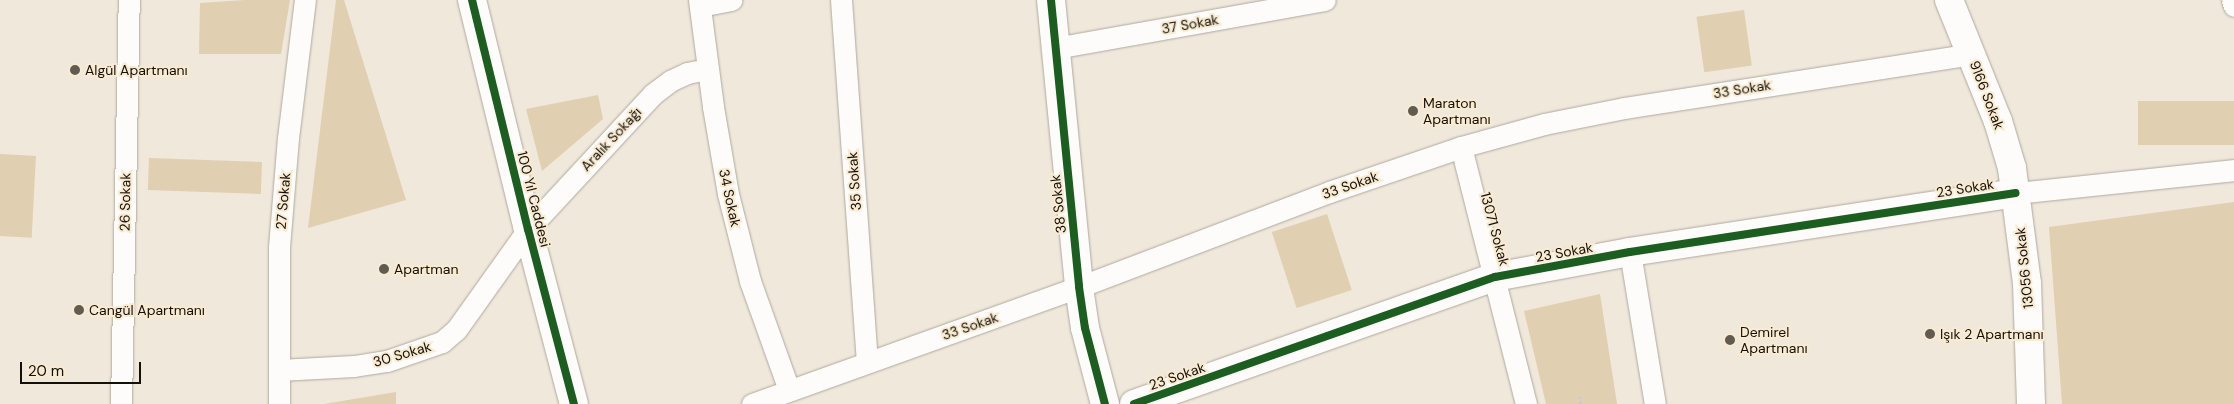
<!DOCTYPE html>
<meta charset="utf-8">
<style>
body{margin:0}
#map{position:relative;width:2234px;height:404px;overflow:hidden;background:#f0e8db;font-family:"DM Sans",sans-serif}
div>[style]{position:absolute}
.green>*{inset:0;background:#e0cfb1;transform-origin:0 0}
.path>*{height:3px;margin-top:-1.5px;transform-origin:0;background:repeating-linear-gradient(90deg,#cecbc7 0 2.5px,transparent 0 5px)}
.roads{filter:drop-shadow(0 0 1px #afa89e) drop-shadow(0 0 1px #afa89e)}
.lane>*{height:21px;margin:-10.5px;padding:0 10.5px;transform-origin:10.5px;border-radius:10.5px;background:#fdfcfa}
.street>*{height:28px;margin:-14px;padding:0 14px;transform-origin:14px;border-radius:14px;background:#fdfcfa}
.secondary>*{height:28px;margin:-14px;padding:0 14px;transform-origin:14px;border-radius:14px;background:#fdfcfa}
.cycleway>*{height:8px;margin:-4px;padding:0 4px;transform-origin:4px;border-radius:4px;background:#1b5e20}
.dots>*{width:14px;height:14px;translate:-50% -50%;box-sizing:border-box;border:2px solid #f9ebd2;border-radius:50%}
span{translate:-50% -50%;white-space:nowrap;text-align:center;line-height:1.15;-webkit-text-stroke:4px #f9ebd2;paint-order:stroke}
.street-label{font-size:14px;color:#140f07}
.poi-label{font-size:14px;color:#140f07}
.left{translate:0 -50%;text-align:left}
.scale{position:absolute;left:20px;top:362px;width:121px;height:22px;box-sizing:border-box;border:2px solid #140f07;border-top:0;padding-left:6px;font-size:15px;line-height:18px;white-space:nowrap;color:#140f07;-webkit-text-stroke:4px #f9ebd2;paint-order:stroke}
</style>
<div id="map">
<div class="green">
<div style="clip-path:polygon(245px 0,290px 0,281px 54px,199px 54px,200px 3px)"></div>
<div style="clip-path:polygon(336px 0,344px 0,406px 200px,308px 228px)"></div>
<div style="left:1744px;top:10px;width:56px;height:48px;rotate:82deg"></div>
<div style="clip-path:polygon(598px 95px,603px 119px,542px 171px,526px 109px)"></div>
<div style="left:2234px;top:101px;width:44px;height:96px;rotate:90deg"></div>
<div style="left:0;top:154px;width:36px;height:82px;rotate:3deg"></div>
<div style="left:149px;top:158px;width:113px;height:32px;rotate:2deg"></div>
<div style="clip-path:polygon(2234px 202px,2234px 404px,2062px 404px,2049px 227px)"></div>
<div style="left:1327px;top:214px;width:80px;height:58px;rotate:72deg"></div>
<div style="clip-path:polygon(1600px 294px,1617px 404px,1546px 404px,1524px 311px)"></div>
<div style="clip-path:polygon(396px 392px,396px 404px,324px 404px)"></div>
</div>
<div class="path">
<div style="left:1579px;top:396px;width:8px;rotate:76deg"></div>
</div>
<div class="roads">
<div class="lane">
<div style="left:699px;top:0;width:108px;rotate:82.5deg"></div>
<div style="left:713px;top:107px;width:88px;rotate:80.2deg"></div>
<div style="left:728px;top:194px;width:90px;rotate:75.8deg"></div>
<div style="left:750px;top:281px;width:116px;rotate:70.3deg"></div>
<div style="left:841px;top:0;width:363px;rotate:85.9deg"></div>
<div style="left:2232px;top:0;width:6px;rotate:72deg"></div>
<div style="left:700px;top:6px;width:32px;rotate:-11deg"></div>
<div style="left:1055px;top:48px;width:274px;rotate:-10.1deg"></div>
<div style="left:1461px;top:147px;width:265px;rotate:75.8deg"></div>
<div style="left:2016px;top:193px;width:219px;rotate:-6deg"></div>
<div style="left:1630px;top:252px;width:154px;rotate:80.7deg"></div>
<div style="left:279px;top:370px;width:75px;rotate:-3.1deg"></div>
<div style="left:354px;top:366px;width:33px;rotate:-9deg"></div>
<div style="left:387px;top:361px;width:58px;rotate:-19.1deg"></div>
<div style="left:442px;top:342px;width:18px;rotate:-41deg"></div>
<div style="left:456px;top:330px;width:124px;rotate:-54.5deg"></div>
<div style="left:528px;top:229px;width:184px;rotate:-47.2deg"></div>
<div style="left:653px;top:94px;width:21px;rotate:-37deg"></div>
<div style="left:670px;top:81px;width:19px;rotate:-25deg"></div>
<div style="left:687px;top:73px;width:21px;rotate:-11deg"></div>
<div style="left:121px;top:404px;width:404px;rotate:-88.9deg"></div>
<div style="left:279px;top:404px;width:157px;rotate:-90deg"></div>
<div style="left:279px;top:247px;width:109px;rotate:-85.3deg"></div>
<div style="left:288px;top:138px;width:139px;rotate:-83deg"></div>
<div style="left:752px;top:404px;width:347px;rotate:-19.7deg"></div>
<div style="left:1079px;top:287px;width:267px;rotate:-20.8deg"></div>
<div style="left:1329px;top:192px;width:139px;rotate:-18.8deg"></div>
<div style="left:1461px;top:147px;width:86px;rotate:-15.5deg"></div>
<div style="left:1544px;top:124px;width:82px;rotate:-11.3deg"></div>
<div style="left:1624px;top:108px;width:351px;rotate:-8.8deg"></div>
</div>
<div class="street">
<div style="left:1051px;top:0;width:288px;rotate:84.4deg"></div>
<div style="left:1079px;top:287px;width:41px;rotate:81.7deg"></div>
<div style="left:1085px;top:328px;width:79px;rotate:75.3deg"></div>
<div style="left:1949px;top:0;width:131px;rotate:68deg"></div>
<div style="left:1998px;top:121px;width:49px;rotate:73.4deg"></div>
<div style="left:2012px;top:168px;width:116px;rotate:82.6deg"></div>
<div style="left:2027px;top:283px;width:121px;rotate:88.1deg"></div>
<div style="left:1134px;top:404px;width:383px;rotate:-19.4deg"></div>
<div style="left:1495px;top:277px;width:137px;rotate:-10.5deg"></div>
<div style="left:1630px;top:252px;width:390px;rotate:-8.7deg"></div>
</div>
<div class="secondary">
<div style="left:472px;top:0;width:236px;rotate:76.3deg"></div>
<div style="left:528px;top:229px;width:181px;rotate:75.3deg"></div>
</div>
</div>
<div class="cycleway">
<div style="left:472px;top:0;width:236px;rotate:76.3deg"></div>
<div style="left:528px;top:229px;width:181px;rotate:75.3deg"></div>
<div style="left:1051px;top:0;width:288px;rotate:84.4deg"></div>
<div style="left:1079px;top:287px;width:41px;rotate:81.7deg"></div>
<div style="left:1085px;top:328px;width:79px;rotate:75.3deg"></div>
<div style="left:1134px;top:404px;width:383px;rotate:-19.4deg"></div>
<div style="left:1495px;top:277px;width:137px;rotate:-10.5deg"></div>
<div style="left:1630px;top:252px;width:390px;rotate:-8.7deg"></div>
</div>
<div class="dots">
<div style="left:75px;top:70px;background:#615b51"></div>
<div style="left:1413px;top:111px;background:#615b51"></div>
<div style="left:384px;top:269px;background:#615b51"></div>
<div style="left:79px;top:310px;background:#615b51"></div>
<div style="left:1930px;top:334px;background:#615b51"></div>
<div style="left:1730px;top:340px;background:#615b51"></div>
</div>
<div class="street-label">
<span style="left:1190px;top:24px;rotate:-10deg">37 Sokak</span>
<span style="left:1742px;top:89px;rotate:-9deg">33 Sokak</span>
<span style="left:1987px;top:95px;rotate:69deg">9166 Sokak</span>
<span style="left:611px;top:139px;rotate:-47deg">Aralık Sokağı</span>
<span style="left:854px;top:181px;rotate:-94deg">35 Sokak</span>
<span style="left:1350px;top:185px;rotate:-19deg">33 Sokak</span>
<span style="left:1965px;top:188px;rotate:-9deg">23 Sokak</span>
<span style="left:730px;top:198px;rotate:78deg">34 Sokak</span>
<span style="left:534px;top:199px;rotate:76deg">100 Yıl Caddesi</span>
<span style="left:283px;top:201px;rotate:-85deg">27 Sokak</span>
<span style="left:125px;top:202px;rotate:-89deg">26 Sokak</span>
<span style="left:1058px;top:204px;rotate:-96deg">38 Sokak</span>
<span style="left:1495px;top:229px;rotate:75deg">13071 Sokak</span>
<span style="left:1564px;top:252px;rotate:-10deg">23 Sokak</span>
<span style="left:2024px;top:268px;rotate:-96deg">13056 Sokak</span>
<span style="left:970px;top:326px;rotate:-19deg">33 Sokak</span>
<span style="left:402px;top:354px;rotate:-16deg">30 Sokak</span>
<span style="left:1177px;top:376px;rotate:-19deg">23 Sokak</span>
</div>
<div class="poi-label">
<span class="left" style="left:85px;top:70px">Algül Apartmanı</span>
<span class="left" style="left:1423px;top:111px">Maraton<br>Apartmanı</span>
<span class="left" style="left:394px;top:269px">Apartman</span>
<span class="left" style="left:89px;top:310px">Cangül Apartmanı</span>
<span class="left" style="left:1740px;top:340px">Demirel<br>Apartmanı</span>
<span class="left" style="left:1940px;top:334px">Işık 2 Apartmanı</span>
</div>
<div class="scale">20 m</div>
</div>
